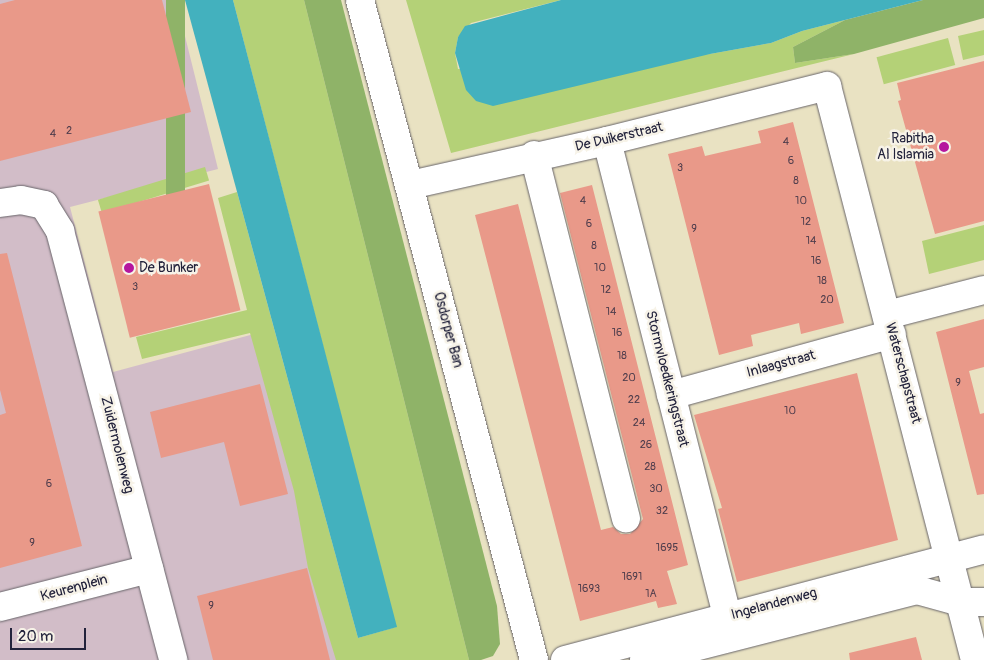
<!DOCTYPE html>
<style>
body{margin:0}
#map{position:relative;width:984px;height:660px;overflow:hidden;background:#e9e2c2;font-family:Pangolin,sans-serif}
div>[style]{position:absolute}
.industrial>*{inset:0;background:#d2bdc8}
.green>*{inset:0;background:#b4d177;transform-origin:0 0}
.forest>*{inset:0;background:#8fb368;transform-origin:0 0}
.water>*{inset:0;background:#43b1be}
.building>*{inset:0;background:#e99989;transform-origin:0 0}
.roads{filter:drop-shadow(0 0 1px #68656a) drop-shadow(0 0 1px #68656a)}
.minor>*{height:28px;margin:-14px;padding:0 14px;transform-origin:14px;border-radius:14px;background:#fff}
.dots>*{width:14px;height:14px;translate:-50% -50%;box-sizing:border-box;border:2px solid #f7f3e8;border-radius:50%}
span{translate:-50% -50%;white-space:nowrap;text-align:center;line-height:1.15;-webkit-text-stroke:5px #f7f3e8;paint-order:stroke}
.number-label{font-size:11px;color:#54404e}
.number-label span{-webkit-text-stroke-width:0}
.street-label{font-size:14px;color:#22223b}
.poi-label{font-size:14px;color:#22223b}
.right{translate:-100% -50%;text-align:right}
.left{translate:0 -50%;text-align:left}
.scale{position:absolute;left:10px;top:628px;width:76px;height:22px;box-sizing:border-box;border:2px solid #22223b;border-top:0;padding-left:6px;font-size:15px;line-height:18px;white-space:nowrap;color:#22223b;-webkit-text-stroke:4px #f7f3e8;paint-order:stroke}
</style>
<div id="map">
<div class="industrial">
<div style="clip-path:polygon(0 0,176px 0,218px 169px,70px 207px,113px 372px,254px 334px,344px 660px,0 660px)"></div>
</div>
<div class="green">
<div style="clip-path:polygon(233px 0,304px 0,469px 660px,336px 660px,308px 568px,294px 491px,250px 333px,142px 359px,136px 337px,247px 310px,218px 198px,237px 192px,358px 638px,396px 627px)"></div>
<div style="clip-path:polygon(406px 0,561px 0,471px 23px,458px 37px,455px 53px,458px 69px,710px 54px,771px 43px,802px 31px,845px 20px,793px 47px,795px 63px,854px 54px,451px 153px)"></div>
<div style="clip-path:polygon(984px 30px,984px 55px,963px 60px,958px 36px)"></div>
<div style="left:948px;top:38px;width:28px;height:74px;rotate:75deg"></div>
<div style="left:205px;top:167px;width:14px;height:112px;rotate:73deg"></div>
<div style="clip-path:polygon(984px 225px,984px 260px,929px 274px,922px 241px)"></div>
</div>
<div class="forest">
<div style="left:166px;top:0;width:19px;height:205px"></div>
<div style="clip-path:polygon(304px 0,341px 0,497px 606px,500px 644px,493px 656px,481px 660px,469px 660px)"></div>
<div style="clip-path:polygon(923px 0,984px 0,984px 18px,854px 54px,795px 63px,793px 47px,845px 20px)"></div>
</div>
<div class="water">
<div style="clip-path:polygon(185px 0,233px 0,397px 627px,358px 638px)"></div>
<div style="clip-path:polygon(561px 0,923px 0,802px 31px,771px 43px,710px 54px,493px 106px,476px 101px,466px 90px,455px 53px,458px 37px,465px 26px)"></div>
</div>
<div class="building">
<div style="clip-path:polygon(15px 0,162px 0,191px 112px,0 161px,0 4px)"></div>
<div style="clip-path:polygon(984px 61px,984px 221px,935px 234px,898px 101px,901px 100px,897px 83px)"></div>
<div style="clip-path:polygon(793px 122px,844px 323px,801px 334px,799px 323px,751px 335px,753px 346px,719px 355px,668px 154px,702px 146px,705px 156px,761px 143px,758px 131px)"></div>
<div style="left:209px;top:184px;width:130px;height:114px;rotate:76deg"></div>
<div style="clip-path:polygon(592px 185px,688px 565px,667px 571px,677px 604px,658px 608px,656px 601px,580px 621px,475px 215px,518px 204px,601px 530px,613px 527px,621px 534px,630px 534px,643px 519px,560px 193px)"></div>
<div style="clip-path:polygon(7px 253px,82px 546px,0 568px,0 415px,6px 413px,0 390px,0 254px)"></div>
<div style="clip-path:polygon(984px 319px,984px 367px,969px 371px,980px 414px,984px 413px,984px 494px,977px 495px,936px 332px)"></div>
<div style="clip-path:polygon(857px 373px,898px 540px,737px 582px,718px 509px,722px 508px,694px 415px)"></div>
<div style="clip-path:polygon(260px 384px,288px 494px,240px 506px,224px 442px,161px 458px,150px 412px)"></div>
<div style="clip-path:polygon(307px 568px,330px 660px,213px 660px,197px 596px)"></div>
<div style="clip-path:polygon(916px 637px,922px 660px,850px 660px,849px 653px)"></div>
</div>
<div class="roads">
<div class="minor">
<div style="left:360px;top:0;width:683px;rotate:75.23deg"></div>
<div style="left:607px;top:141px;width:490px;rotate:75.8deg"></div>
<div style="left:534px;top:155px;width:375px;rotate:75.8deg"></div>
<div style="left:410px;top:185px;width:202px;rotate:-12.6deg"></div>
<div style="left:607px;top:141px;width:227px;rotate:-14deg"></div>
<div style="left:827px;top:86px;width:593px;rotate:75.54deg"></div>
<div style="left:0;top:203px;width:21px;rotate:-8deg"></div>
<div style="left:21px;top:200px;width:24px;rotate:12deg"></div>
<div style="left:44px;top:205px;width:31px;rotate:58deg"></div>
<div style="left:60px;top:231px;width:444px;rotate:75.2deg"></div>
<div style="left:887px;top:315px;width:100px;rotate:-14.5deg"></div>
<div style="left:671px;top:395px;width:229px;rotate:-15.4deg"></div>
<div style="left:0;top:607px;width:154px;rotate:-14.3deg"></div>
<div style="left:565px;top:660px;width:433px;rotate:-14.8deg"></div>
<div style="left:644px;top:660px;width:282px;rotate:-14.4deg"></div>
<div style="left:917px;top:590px;width:46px;rotate:15.3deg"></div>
<div style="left:961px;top:602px;width:23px"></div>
</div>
</div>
<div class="dots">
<div style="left:944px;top:147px;background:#b5179e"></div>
<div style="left:129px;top:268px;background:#b5179e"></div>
</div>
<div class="number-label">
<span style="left:69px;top:131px">2</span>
<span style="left:53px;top:134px">4</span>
<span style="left:786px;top:142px">4</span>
<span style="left:791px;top:161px">6</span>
<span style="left:680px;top:168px">3</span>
<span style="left:796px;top:181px">8</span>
<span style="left:583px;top:201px">4</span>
<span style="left:801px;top:201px">10</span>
<span style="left:806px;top:222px">12</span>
<span style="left:589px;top:224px">6</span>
<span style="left:694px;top:229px">9</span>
<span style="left:811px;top:241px">14</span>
<span style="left:594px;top:246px">8</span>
<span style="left:816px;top:261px">16</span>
<span style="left:600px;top:268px">10</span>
<span style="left:822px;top:281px">18</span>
<span style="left:135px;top:287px">3</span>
<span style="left:606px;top:290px">12</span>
<span style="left:827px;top:300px">20</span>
<span style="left:611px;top:312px">14</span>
<span style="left:617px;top:333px">16</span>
<span style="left:622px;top:356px">18</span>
<span style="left:629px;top:378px">20</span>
<span style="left:958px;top:383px">9</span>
<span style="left:634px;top:400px">22</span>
<span style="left:790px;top:411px">10</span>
<span style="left:639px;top:423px">24</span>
<span style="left:646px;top:445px">26</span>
<span style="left:650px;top:467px">28</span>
<span style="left:49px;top:484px">6</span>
<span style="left:656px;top:489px">30</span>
<span style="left:662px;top:511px">32</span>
<span style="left:32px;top:543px">9</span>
<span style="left:667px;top:548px">1695</span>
<span style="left:632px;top:577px">1691</span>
<span style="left:589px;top:589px">1693</span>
<span style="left:651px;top:594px">1A</span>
<span style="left:211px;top:606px">9</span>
</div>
<div class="street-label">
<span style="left:619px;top:137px;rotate:-13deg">De Duikerstraat</span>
<span style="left:448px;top:330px;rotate:75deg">Osdorper Ban</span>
<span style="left:781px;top:364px;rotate:-15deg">Inlaagstraat</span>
<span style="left:903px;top:373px;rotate:75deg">Waterschapstraat</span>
<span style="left:667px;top:379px;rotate:76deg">Stormvloedkeringstraat</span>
<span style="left:117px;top:445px;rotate:76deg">Zuidermolenweg</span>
<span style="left:74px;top:588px;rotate:-15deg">Keurenplein</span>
<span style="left:774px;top:604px;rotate:-15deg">Ingelandenweg</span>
</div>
<div class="poi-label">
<span class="right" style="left:934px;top:147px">Rabitha<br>Al Islamia</span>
<span class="left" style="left:139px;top:268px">De Bunker</span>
</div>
<div class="scale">20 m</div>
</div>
